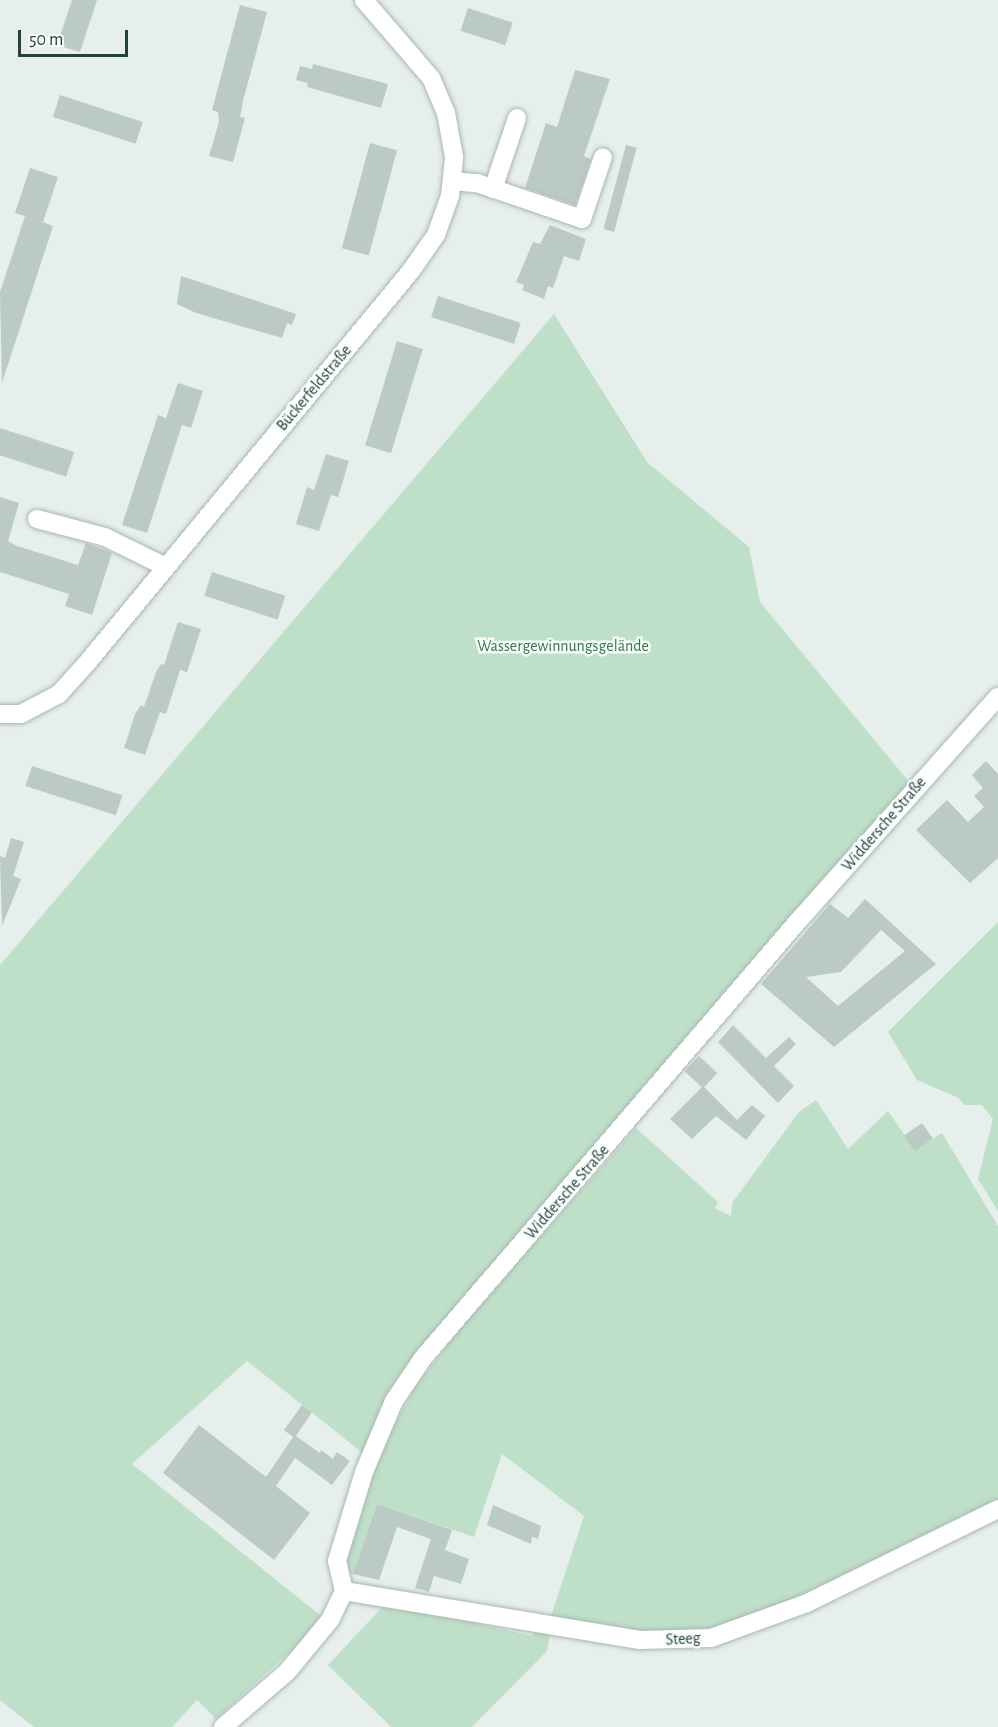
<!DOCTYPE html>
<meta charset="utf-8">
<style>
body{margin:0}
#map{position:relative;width:998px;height:1727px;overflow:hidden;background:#e6efeb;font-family:"Alegreya Sans",sans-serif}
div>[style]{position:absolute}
.green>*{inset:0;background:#bfe0c8}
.building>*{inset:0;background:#bbcac4;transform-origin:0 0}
.roads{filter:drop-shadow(0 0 2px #a8b8b2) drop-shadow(0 0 2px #a8b8b2)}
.minor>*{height:18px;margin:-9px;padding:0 9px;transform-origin:9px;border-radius:9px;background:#fff}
span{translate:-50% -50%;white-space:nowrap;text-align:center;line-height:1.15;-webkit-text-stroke:5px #f7fbf9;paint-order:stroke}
.street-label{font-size:16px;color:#24423a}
.park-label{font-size:16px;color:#2d7a4b}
.scale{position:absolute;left:18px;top:30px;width:110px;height:27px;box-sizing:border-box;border:3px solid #24423a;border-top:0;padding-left:8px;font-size:18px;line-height:21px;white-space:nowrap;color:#24423a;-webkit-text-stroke:4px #f7fbf9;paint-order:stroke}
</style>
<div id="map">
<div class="green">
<div style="clip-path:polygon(554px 314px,647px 462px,749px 547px,760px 602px,910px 783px,425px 1345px,364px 1454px,247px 1361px,132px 1464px,321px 1616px,304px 1639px,216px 1719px,197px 1700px,172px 1727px,34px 1727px,0 1700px,0 965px)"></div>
<div style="clip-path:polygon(998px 922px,998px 1211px,978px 1179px,993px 1119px,982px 1105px,964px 1105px,959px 1098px,917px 1080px,888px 1032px)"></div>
<div style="clip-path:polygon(816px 1100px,848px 1149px,888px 1111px,915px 1150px,942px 1133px,998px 1226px,998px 1503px,749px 1622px,677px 1637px,550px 1619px,584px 1516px,502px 1454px,474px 1537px,377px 1504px,353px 1574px,343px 1572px,363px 1500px,384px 1444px,415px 1387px,466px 1322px,636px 1128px,718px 1202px,715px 1208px,731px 1216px,732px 1203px,799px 1112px)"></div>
<div style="clip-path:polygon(386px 1603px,532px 1636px,541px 1625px,552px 1627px,547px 1651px,472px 1727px,391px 1727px,328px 1665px)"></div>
</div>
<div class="building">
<div style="clip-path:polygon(72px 0,97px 0,80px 52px,57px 45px)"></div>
<div style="clip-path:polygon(240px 5px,267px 12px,243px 101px,240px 117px,245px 118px,233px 162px,209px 156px,219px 122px,218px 112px,212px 110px)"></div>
<div style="left:468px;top:8px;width:47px;height:24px;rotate:18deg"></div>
<div style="clip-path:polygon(313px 64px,388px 84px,381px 108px,307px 87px,308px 83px,296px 80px,300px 66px,312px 69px)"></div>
<div style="clip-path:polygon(575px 70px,610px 79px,584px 156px,591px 159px,575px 205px,525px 188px,546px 123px,557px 127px)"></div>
<div style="left:60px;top:95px;width:87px;height:23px;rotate:18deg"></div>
<div style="left:370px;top:143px;width:28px;height:109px;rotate:15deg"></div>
<div style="left:626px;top:145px;width:11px;height:87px;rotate:15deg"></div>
<div style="clip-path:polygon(30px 168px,58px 177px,43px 222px,53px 226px,2px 383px,0 292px,25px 216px,15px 213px)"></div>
<div style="clip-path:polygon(550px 225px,586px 239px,579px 261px,564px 256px,553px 288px,548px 286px,544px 299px,522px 290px,524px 285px,516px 282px,533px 242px,540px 244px)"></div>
<div style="clip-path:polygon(181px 276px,296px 314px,292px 325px,287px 323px,282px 338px,196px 313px,177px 304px)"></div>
<div style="left:438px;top:296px;width:87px;height:22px;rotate:18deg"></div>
<div style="left:397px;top:341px;width:27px;height:109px;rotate:17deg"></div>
<div style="clip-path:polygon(178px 383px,203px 391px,191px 428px,182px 425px,147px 533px,122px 525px,158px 415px,166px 418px)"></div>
<div style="left:0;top:428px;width:78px;height:26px;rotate:18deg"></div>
<div style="clip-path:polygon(326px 454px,349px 461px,338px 497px,331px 495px,319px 531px,296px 524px,307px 487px,314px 490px)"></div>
<div style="clip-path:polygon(0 497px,19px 503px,8px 541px,17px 546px,78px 565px,86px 543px,112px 553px,92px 615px,65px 606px,69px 594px,0 572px)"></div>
<div style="left:212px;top:572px;width:77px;height:25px;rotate:18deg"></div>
<div style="clip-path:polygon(178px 622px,201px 629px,187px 672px,180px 670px,166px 714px,160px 712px,145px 755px,124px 748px,135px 714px,141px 705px,144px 707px,156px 672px,161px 664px,164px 665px)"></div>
<div style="clip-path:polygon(986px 761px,998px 774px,998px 858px,970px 883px,916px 830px,947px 800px,968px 822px,984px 807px,974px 796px,983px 788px,972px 775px)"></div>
<div style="left:32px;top:766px;width:95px;height:21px;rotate:18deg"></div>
<div style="clip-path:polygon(11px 838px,24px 842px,13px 876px,21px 879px,2px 926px,0 856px,5px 858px)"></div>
<div style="clip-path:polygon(evenodd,865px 899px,936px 964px,834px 1047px,761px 984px,830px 904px,848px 918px,865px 899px,881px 930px,905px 951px,838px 1006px,806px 977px,841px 972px,881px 930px)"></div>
<div style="clip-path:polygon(733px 1025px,766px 1058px,789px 1037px,796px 1044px,774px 1066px,794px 1086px,778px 1103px,718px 1042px)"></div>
<div style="left:699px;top:1056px;width:25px;height:21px;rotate:43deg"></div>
<div style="clip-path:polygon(703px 1086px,737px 1120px,752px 1105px,765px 1116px,746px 1140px,716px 1116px,692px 1139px,670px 1119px)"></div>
<div style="left:922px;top:1123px;width:19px;height:22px;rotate:55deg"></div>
<div style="clip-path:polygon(302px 1405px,312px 1412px,296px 1436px,320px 1453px,321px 1450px,333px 1459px,337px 1452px,350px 1461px,332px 1485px,295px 1458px,276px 1486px,310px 1513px,274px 1560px,163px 1473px,199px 1425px,266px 1477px,293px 1437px,284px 1430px)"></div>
<div style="clip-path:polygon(377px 1504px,452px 1530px,445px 1550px,469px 1559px,461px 1584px,434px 1576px,429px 1592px,415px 1588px,431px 1539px,397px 1527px,379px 1580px,353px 1574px)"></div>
<div style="clip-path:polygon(493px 1505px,541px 1526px,538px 1539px,532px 1537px,531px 1544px,487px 1525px)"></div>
</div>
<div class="roads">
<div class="minor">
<div style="left:452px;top:181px;width:25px;rotate:5deg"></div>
<div style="left:477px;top:183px;width:111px;rotate:18.9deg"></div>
<div style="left:582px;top:219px;width:65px;rotate:-71.3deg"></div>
<div style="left:493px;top:189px;width:75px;rotate:-71.3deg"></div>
<div style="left:37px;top:519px;width:70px;rotate:14.8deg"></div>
<div style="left:105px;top:537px;width:68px;rotate:26.2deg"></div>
<div style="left:0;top:714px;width:21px"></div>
<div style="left:21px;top:714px;width:43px;rotate:-27.8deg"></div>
<div style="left:59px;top:694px;width:42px;rotate:-47.9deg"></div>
<div style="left:87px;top:663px;width:507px;rotate:-50.44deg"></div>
<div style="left:410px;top:272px;width:45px;rotate:-54.9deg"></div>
<div style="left:436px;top:235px;width:41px;rotate:-70.3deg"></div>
<div style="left:450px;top:196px;width:39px;rotate:-84deg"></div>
<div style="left:454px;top:157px;width:45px;rotate:-100.3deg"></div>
<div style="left:446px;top:113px;width:38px;rotate:-113deg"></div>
<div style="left:431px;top:78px;width:103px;rotate:-130.7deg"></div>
<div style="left:344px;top:1591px;width:300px;rotate:9.4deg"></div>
<div style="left:640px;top:1640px;width:71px;rotate:-1.6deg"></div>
<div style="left:711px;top:1638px;width:102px;rotate:-20deg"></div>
<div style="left:807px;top:1603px;width:213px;rotate:-26.2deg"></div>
<div style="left:223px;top:1727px;width:84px;rotate:-40.7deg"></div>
<div style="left:287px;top:1672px;width:67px;rotate:-50.4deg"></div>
<div style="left:330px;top:1620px;width:32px;rotate:-64deg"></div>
<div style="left:344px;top:1591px;width:31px;rotate:-103deg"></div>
<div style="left:337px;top:1561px;width:93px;rotate:-73.1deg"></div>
<div style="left:364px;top:1472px;width:77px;rotate:-67.1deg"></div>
<div style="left:394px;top:1401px;width:52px;rotate:-56deg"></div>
<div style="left:423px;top:1358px;width:577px;rotate:-49.36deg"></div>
<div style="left:799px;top:920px;width:299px;rotate:-48.3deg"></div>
</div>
</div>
<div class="street-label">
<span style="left:314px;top:388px;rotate:-50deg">Bückerfeldstraße</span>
<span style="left:884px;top:824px;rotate:-49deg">Widdersche Straße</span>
<span style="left:567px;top:1192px;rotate:-49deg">Widdersche Straße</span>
<span style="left:683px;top:1639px;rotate:-3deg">Steeg</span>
</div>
<div class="park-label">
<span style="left:563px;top:646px">Wassergewinnungsgelände</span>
</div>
<div class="scale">50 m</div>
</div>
